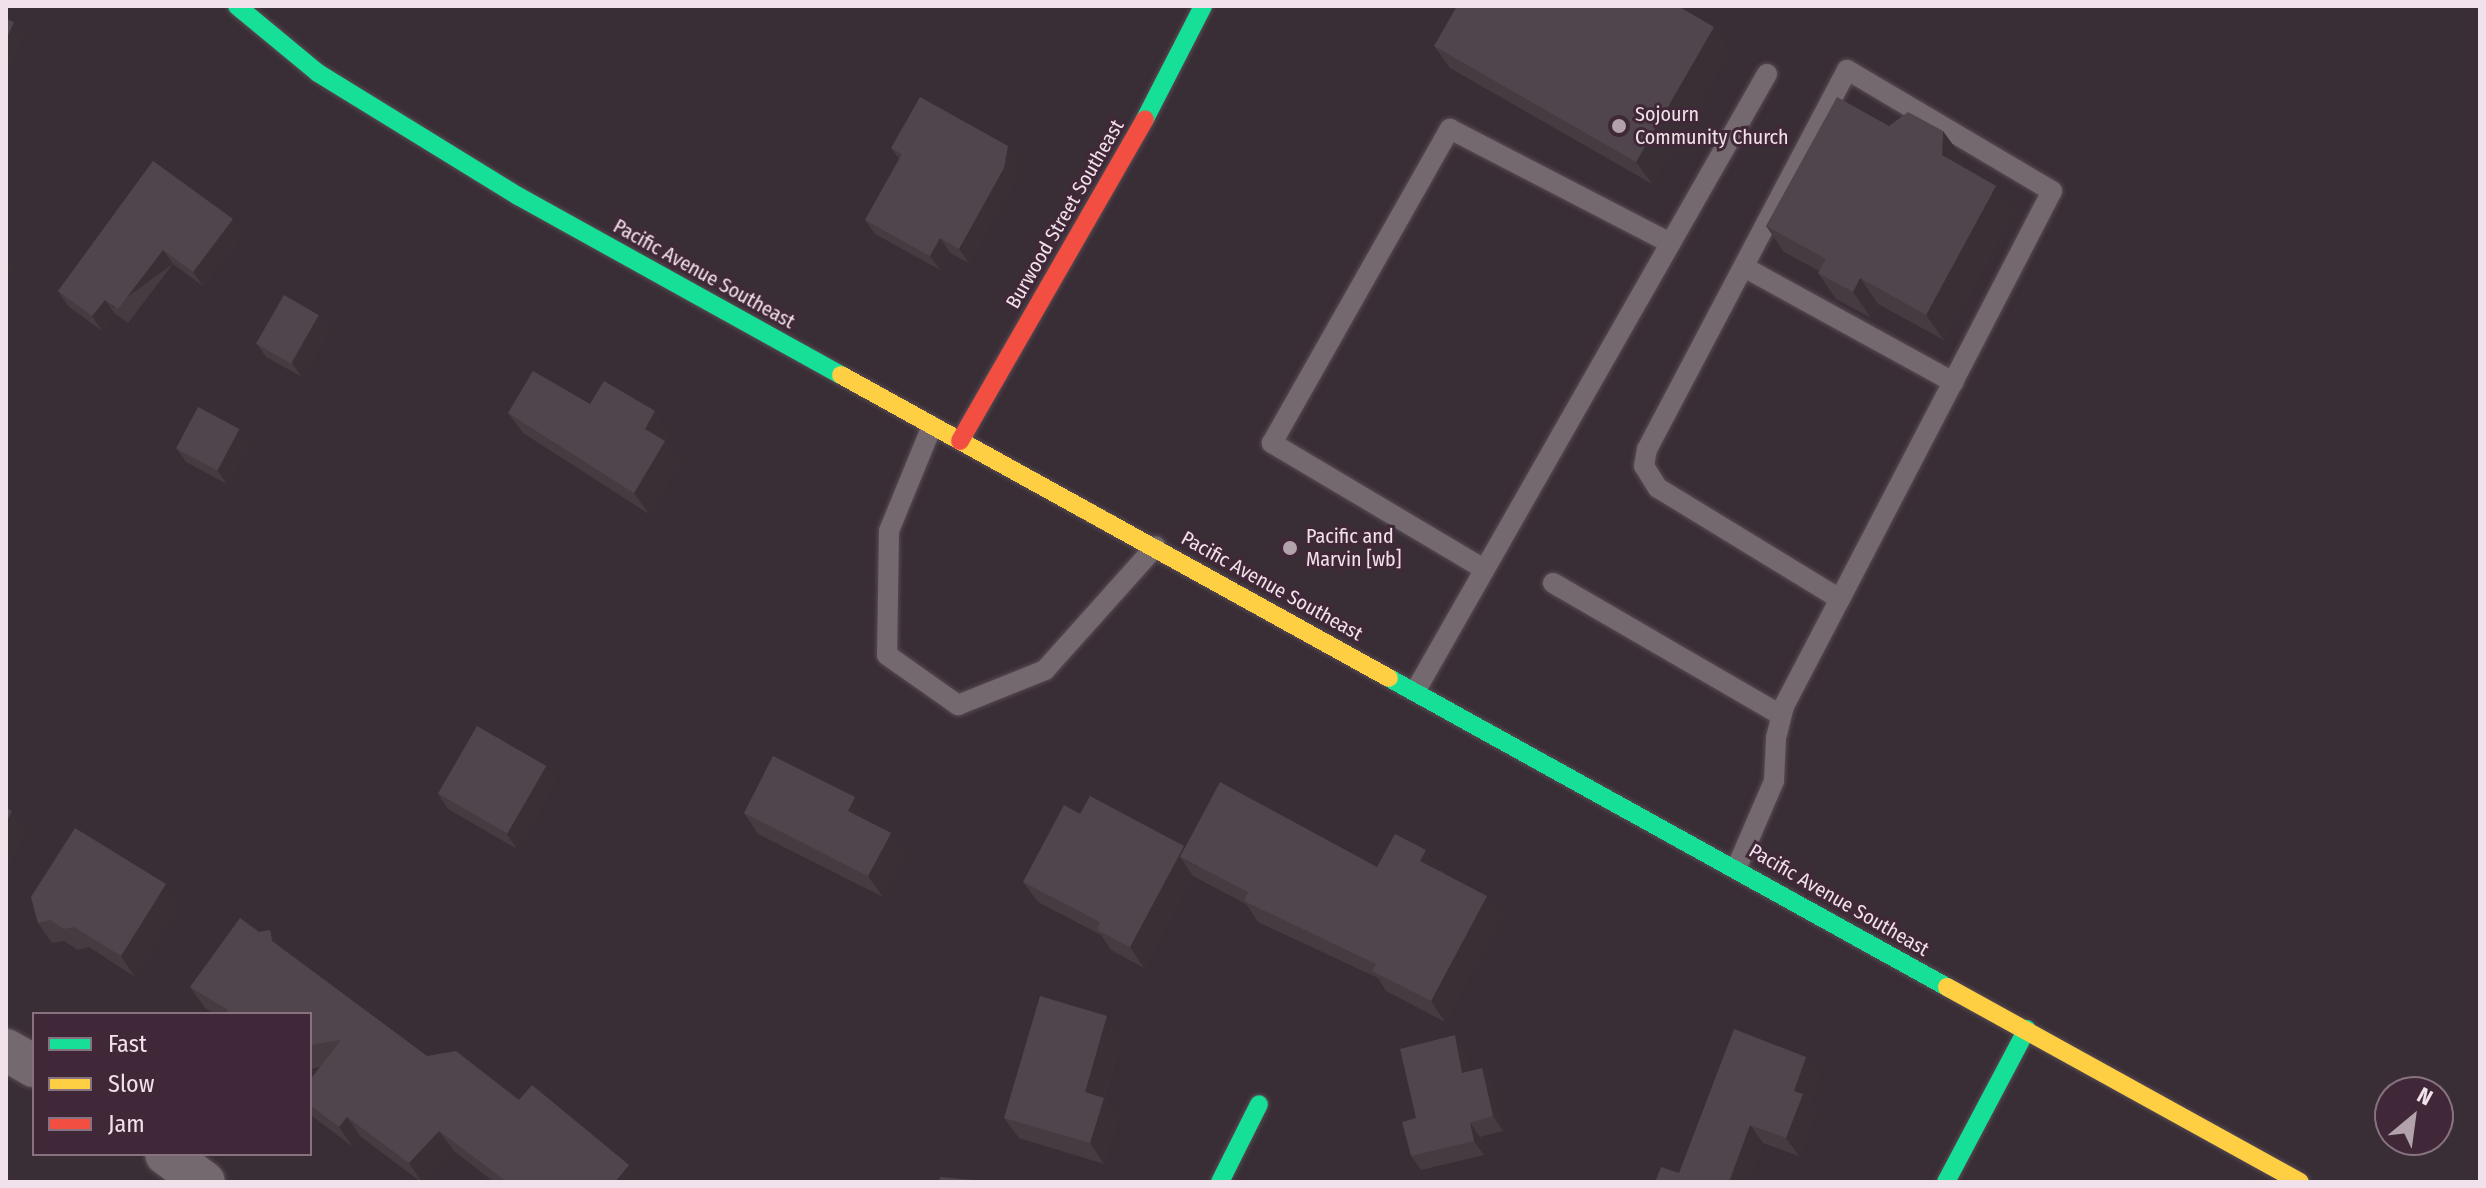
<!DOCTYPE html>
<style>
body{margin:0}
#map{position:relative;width:2486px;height:1188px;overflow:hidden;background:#3a2e36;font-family:"Fira Sans Condensed",sans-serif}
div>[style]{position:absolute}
.roads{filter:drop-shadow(0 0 2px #574b53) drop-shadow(0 0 2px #574b53)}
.lane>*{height:20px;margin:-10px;padding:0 10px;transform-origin:10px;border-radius:10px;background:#73696f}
.street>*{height:42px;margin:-21px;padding:0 21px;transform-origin:21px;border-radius:21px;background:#73696f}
.fast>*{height:18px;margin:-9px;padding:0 9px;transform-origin:9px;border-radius:9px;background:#16e098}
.slow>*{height:18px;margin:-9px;padding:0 9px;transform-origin:9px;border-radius:9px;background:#ffcf43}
.jam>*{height:18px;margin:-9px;padding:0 9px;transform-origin:9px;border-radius:9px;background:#f24e42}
.wall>*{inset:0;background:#453b41}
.shaded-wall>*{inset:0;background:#383035;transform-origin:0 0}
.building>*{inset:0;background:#50454c;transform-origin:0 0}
.dots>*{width:22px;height:22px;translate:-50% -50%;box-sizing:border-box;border:4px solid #402838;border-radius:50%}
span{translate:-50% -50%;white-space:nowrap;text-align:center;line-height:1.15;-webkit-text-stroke:6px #402838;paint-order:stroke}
.poi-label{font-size:20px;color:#f1e1ea}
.left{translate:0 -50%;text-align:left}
.street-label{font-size:20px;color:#f1e1ea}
.frame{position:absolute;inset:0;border:8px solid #f1e1ea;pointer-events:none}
.legend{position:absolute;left:32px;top:1012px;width:280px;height:144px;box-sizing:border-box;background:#402838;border:2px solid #87727f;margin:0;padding:10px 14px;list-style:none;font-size:24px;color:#f1e1ea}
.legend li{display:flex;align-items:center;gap:16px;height:40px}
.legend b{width:40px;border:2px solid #87727f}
.north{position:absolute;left:2374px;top:1076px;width:80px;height:80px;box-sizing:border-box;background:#402838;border:2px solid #87727f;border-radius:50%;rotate:29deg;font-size:22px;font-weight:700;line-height:32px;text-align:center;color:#f1e1ea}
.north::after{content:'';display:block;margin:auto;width:28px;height:36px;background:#b1a2ab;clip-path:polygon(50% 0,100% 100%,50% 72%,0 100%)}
</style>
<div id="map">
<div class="roads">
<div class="lane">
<div style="left:1744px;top:267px;width:239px;rotate:28.8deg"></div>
<div style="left:932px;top:426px;width:113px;rotate:112.3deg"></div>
<div style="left:889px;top:531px;width:124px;rotate:90.9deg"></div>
<div style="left:887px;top:655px;width:87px;rotate:35.2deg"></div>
<div style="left:958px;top:705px;width:94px;rotate:-21.9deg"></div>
<div style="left:1045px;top:670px;width:166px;rotate:-48.2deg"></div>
<div style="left:1484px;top:569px;width:247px;rotate:-149.3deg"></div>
<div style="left:1272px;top:443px;width:361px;rotate:-60.5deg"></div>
<div style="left:1450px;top:129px;width:248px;rotate:27.4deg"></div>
<div style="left:1553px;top:583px;width:263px;rotate:30.1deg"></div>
<div style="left:1416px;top:690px;width:709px;rotate:-60.33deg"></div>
<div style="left:1737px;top:867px;width:94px;rotate:-66.7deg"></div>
<div style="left:1774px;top:781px;width:43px;rotate:-87.3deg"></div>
<div style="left:1776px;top:738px;width:33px;rotate:-76deg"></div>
<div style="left:1784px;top:706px;width:121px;rotate:-62.4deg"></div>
<div style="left:1840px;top:599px;width:245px;rotate:-62.5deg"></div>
<div style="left:1953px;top:382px;width:215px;rotate:-62.6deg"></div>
<div style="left:2052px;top:191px;width:238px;rotate:-149.4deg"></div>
<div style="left:1847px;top:70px;width:429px;rotate:117.8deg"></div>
<div style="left:1647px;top:449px;width:17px;rotate:100deg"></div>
<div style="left:1644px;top:466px;width:26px;rotate:58deg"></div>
<div style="left:1658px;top:488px;width:213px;rotate:31.4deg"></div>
</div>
<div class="street">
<div style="left:6px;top:1050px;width:32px;rotate:30deg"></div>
<div style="left:166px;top:1154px;width:47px;rotate:36.4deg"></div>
</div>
<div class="fast">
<div style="left:237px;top:6px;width:105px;rotate:39.6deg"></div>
<div style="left:318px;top:73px;width:235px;rotate:31.6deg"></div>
<div style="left:518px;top:196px;width:369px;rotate:29deg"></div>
<div style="left:1145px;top:119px;width:127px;rotate:-62.8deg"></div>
<div style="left:1389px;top:678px;width:638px;rotate:28.98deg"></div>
<div style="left:1220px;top:1182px;width:87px;rotate:-63.4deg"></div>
<div style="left:1946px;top:1182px;width:173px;rotate:-62.1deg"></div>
</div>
<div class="slow">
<div style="left:841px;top:375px;width:626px;rotate:28.94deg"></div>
<div style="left:1947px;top:987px;width:403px;rotate:28.9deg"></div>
</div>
<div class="jam">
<div style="left:960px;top:441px;width:371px;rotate:-60.1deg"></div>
</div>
</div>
<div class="wall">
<div style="clip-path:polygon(1434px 46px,1730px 50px,1652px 184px,1450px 68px)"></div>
<div style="clip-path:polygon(1889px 126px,1961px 156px,1961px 166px,1996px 186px,2014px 211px,1944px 340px,1878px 304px,1871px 318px,1836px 299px,1818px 273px,1819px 271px,1784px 252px,1766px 226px)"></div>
<div style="clip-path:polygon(1008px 146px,1018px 160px,1014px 182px,969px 263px,950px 253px,940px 270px,875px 234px,865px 220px,899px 159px,891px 148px)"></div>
<div style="clip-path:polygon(153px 161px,243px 233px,203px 286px,173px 264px,128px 323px,115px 314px,102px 331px,68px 306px,58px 291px)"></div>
<div style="clip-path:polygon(319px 315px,329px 330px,302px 377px,266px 357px,256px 343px)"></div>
<div style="clip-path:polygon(590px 404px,669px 432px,664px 441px,680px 462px,649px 514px,523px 433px,508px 413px)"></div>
<div style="clip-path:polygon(249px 444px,227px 484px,186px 462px,176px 448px)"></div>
<div style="clip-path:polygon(556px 780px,517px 849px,448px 809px,438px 794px)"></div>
<div style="clip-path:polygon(744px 813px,869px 818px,867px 821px,891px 833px,905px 854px,883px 897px,758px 834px)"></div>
<div style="clip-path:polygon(1080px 814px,1185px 848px,1377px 867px,1441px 871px,1502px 917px,1445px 1022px,1386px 991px,1378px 978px,1258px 922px,1246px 904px,1193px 876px,1144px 968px,1111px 950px,1101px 935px,1038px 902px,1023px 882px)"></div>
<div style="clip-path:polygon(31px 897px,180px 905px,135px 977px,89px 947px,78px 950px,64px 941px,52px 943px,38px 923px)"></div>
<div style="clip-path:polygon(270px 930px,284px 950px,427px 1056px,519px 1100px,641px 1182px,494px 1182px,454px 1151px,424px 1182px,421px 1182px,361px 1137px,353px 1147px,312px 1116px,310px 1113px,310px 1080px,320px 1067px,310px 1069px,310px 1014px,215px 1014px,205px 1008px,190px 987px,259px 932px)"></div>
<div style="clip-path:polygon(1122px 1037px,1104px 1098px,1118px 1118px,1104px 1164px,1019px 1138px,1004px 1118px)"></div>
<div style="clip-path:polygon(1465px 1049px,1469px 1072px,1482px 1068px,1492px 1083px,1503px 1131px,1480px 1137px,1484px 1155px,1421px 1170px,1411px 1156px,1416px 1118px)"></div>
<div style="clip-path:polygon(1806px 1057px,1819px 1075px,1809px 1103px,1815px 1112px,1799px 1156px,1763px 1143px,1748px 1182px,1655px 1182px,1679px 1173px)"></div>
</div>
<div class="shaded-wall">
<div style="clip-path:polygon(14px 22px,24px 36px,6px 77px,6px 40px)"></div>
<div style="clip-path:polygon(1714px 27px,1730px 50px,1652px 184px,1636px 162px)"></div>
<div style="clip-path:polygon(1943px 131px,1961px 156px,1960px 181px,1942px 155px)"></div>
<div style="clip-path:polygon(1008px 146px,1018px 160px,1014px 182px,969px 263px,959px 249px)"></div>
<div style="clip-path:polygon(1996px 186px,2014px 211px,1944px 340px,1926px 315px)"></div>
<div style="clip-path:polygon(233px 219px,243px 233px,203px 286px,193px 272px)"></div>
<div style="clip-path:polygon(940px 238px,950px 253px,940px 270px,930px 256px)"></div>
<div style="left:163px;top:250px;width:17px;height:74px;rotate:54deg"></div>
<div style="clip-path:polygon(6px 256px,16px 270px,6px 284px)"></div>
<div style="clip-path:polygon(1860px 278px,1878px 304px,1871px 318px,1853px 292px)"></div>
<div style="clip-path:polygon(105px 300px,115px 314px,102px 331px,92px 316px)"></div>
<div style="clip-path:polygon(319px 315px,329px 330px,302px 377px,292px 363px)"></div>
<div style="clip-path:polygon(655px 411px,669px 432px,659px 449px,645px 429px)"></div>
<div style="clip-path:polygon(239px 429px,249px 444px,227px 484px,217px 470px)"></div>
<div style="clip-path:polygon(665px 441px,680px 462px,649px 514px,634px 493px)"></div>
<div style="clip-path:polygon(546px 766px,556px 780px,517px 849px,507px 834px)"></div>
<div style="clip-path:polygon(855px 797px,869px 818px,862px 831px,848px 811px)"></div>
<div style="clip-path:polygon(12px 811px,26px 832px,6px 872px,6px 823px)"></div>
<div style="clip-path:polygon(891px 833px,905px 854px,883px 897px,868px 876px)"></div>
<div style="clip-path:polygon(1184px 846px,1198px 867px,1180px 857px,1193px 876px,1144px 968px,1130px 947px)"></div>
<div style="clip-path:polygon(1426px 850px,1441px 871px,1420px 861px)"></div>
<div style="clip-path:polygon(166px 884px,180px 905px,135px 977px,121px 956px)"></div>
<div style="clip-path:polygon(1487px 896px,1502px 917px,1445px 1022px,1431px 1001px)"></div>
<div style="clip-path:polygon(270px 930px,284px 950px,272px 941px)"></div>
<div style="clip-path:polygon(1107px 1016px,1122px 1037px,1099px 1113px,1085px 1092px)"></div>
<div style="clip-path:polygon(1455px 1035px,1465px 1049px,1472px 1088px,1462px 1073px)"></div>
<div style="clip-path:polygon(1806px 1057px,1819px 1075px,1809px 1103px,1815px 1112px,1799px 1156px,1786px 1138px,1794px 1091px)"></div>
<div style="clip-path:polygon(1482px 1068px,1492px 1083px,1503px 1131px,1493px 1116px)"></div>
<div style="clip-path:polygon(1104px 1098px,1118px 1118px,1104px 1164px,1090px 1143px)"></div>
<div style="clip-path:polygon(347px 1117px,361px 1137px,353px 1147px,339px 1127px)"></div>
<div style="clip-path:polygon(1470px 1123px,1480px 1137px,1484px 1155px,1474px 1141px)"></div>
<div style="clip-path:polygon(1750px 1125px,1763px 1143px,1748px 1182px,1729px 1182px)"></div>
<div style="clip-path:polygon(439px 1131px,454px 1151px,424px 1182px,422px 1182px,409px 1163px)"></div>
<div style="clip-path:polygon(629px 1165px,641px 1182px,615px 1182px)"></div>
</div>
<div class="building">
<div style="clip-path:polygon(1457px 6px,1678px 6px,1714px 27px,1636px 162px,1434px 46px)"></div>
<div style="clip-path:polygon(6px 19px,14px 22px,6px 40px)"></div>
<div style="clip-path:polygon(920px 97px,1008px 146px,1004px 168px,959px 249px,940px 238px,930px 256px,865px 220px,902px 154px,891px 148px)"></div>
<div style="clip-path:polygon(1837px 97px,1889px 126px,1908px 112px,1943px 131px,1942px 155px,1996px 186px,1926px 315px,1860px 278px,1853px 292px,1818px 273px,1826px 259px,1766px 226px)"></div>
<div style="clip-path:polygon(153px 161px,233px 219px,193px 272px,163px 250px,118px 309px,105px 300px,92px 316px,58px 291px)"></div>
<div style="left:284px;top:295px;width:40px;height:56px;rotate:30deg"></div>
<div style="clip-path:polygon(533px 371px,590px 404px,604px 381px,655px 411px,645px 429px,665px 441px,634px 493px,508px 413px)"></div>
<div style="left:198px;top:407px;width:47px;height:47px;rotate:28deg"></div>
<div style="left:477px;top:726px;width:80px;height:78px;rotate:30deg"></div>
<div style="clip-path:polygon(773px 756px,855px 797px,848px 811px,891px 833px,868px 876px,744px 813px)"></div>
<div style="clip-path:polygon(1220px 782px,1377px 867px,1395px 834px,1426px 850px,1420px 861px,1487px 896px,1431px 1001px,1372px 971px,1376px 964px,1244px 901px,1248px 892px,1180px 857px)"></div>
<div style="clip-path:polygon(1090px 796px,1184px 846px,1130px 947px,1097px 930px,1100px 922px,1023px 882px,1064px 805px,1080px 814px)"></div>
<div style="clip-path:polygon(6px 808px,12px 811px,6px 823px)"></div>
<div style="clip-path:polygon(75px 828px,166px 884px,121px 956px,74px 927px,64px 929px,50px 920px,38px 923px,31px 897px)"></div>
<div style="clip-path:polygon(240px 918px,259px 932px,270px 930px,272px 941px,427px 1056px,456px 1051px,519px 1100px,532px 1085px,629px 1165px,615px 1182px,507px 1182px,439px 1131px,409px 1163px,347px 1117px,339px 1127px,310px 1105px,310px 1080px,341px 1040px,310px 1045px,310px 1014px,228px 1014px,228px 1010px,190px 987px)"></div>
<div style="clip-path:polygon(1040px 996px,1107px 1016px,1085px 1092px,1104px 1098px,1090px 1143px,1004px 1118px)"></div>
<div style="clip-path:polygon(1734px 1029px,1806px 1057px,1794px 1091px,1803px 1094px,1786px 1138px,1750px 1125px,1729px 1182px,1655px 1182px,1661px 1167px,1679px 1173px)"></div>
<div style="clip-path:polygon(1455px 1035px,1462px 1073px,1482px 1068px,1493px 1116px,1470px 1123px,1474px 1141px,1411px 1156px,1402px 1122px,1416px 1118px,1400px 1049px)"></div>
<div style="clip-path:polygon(940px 1177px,996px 1182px,939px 1182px)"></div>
</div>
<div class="dots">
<div style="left:1619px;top:126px;background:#b1a2ab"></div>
<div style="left:1290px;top:548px;background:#b1a2ab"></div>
</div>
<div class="poi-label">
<span class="left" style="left:1635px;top:126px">Sojourn<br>Community Church</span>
<span class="left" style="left:1306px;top:548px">Pacific and<br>Marvin [wb]</span>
</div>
<div class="street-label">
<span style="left:1065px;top:214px;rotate:-60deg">Burwood Street Southeast</span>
<span style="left:704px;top:274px;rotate:29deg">Pacific Avenue Southeast</span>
<span style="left:1272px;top:586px;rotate:29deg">Pacific Avenue Southeast</span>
<span style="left:1839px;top:900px;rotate:30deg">Pacific Avenue Southeast</span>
</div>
<div class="frame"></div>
<ul class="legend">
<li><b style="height:10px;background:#16e098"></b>Fast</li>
<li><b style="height:10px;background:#ffcf43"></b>Slow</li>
<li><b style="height:10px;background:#f24e42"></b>Jam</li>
</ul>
<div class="north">N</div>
</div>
